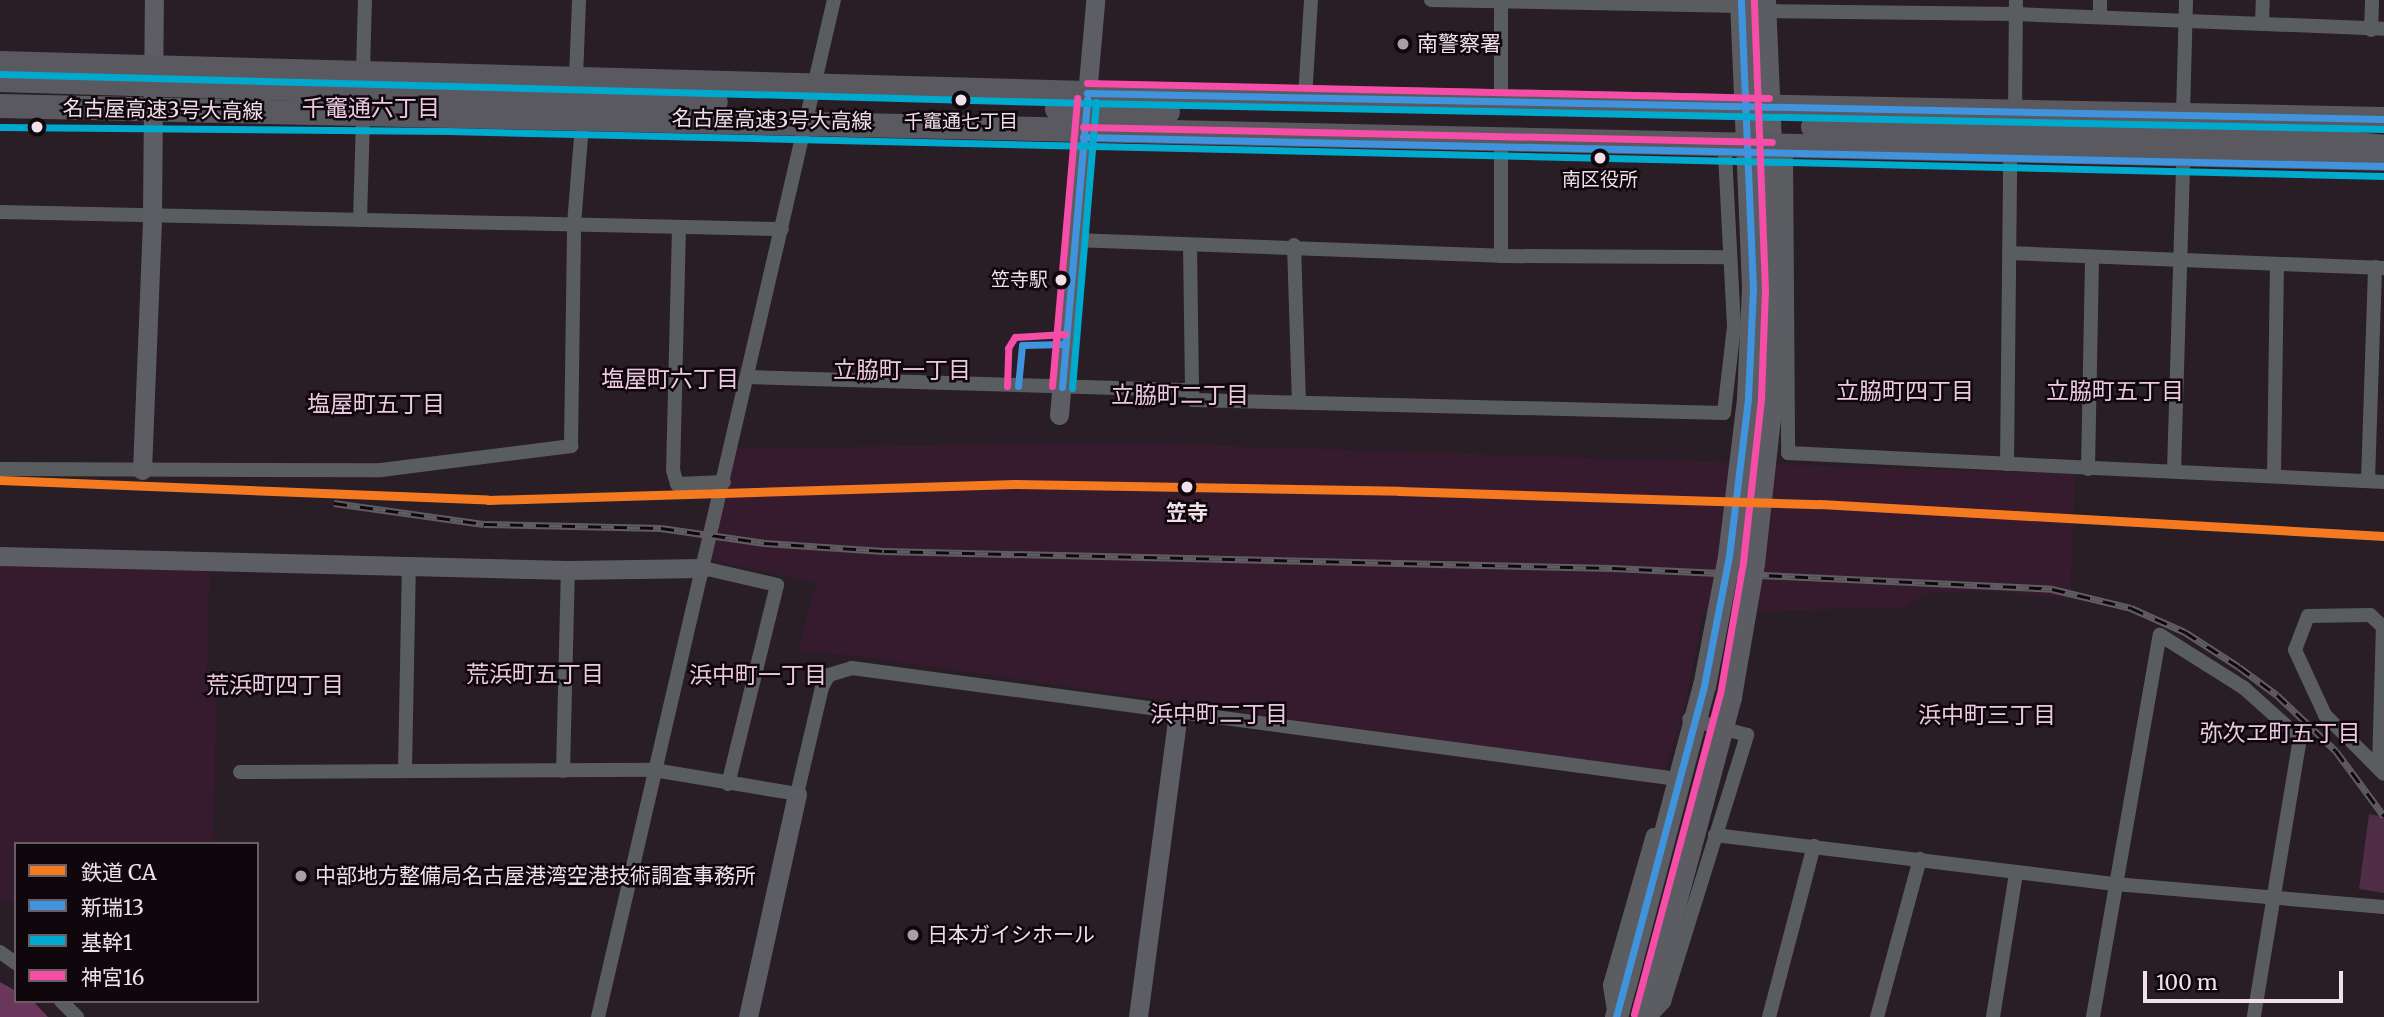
<!DOCTYPE html>
<meta charset="utf-8">
<style>
body{margin:0}
#map{position:relative;width:2384px;height:1017px;overflow:hidden;background:#291d26;font-family:Merriweather,"Noto Sans JP",serif}
div>[style]{position:absolute}
.built>*{inset:0;background:#361b2e}
.green>*{inset:0;background:#502d46}
.water>*{inset:0;background:#6b365c}
.street>*{height:14px;margin:-7px;padding:0 7px;transform-origin:7px;border-radius:7px;background:#595d60}
.secondary>*{height:19px;margin:-9.5px;padding:0 9.5px;transform-origin:9.5px;border-radius:9.5px;background:#5d5e63}
.primary>*{height:23px;margin:-11.5px;padding:0 11.5px;transform-origin:11.5px;border-radius:11.5px;background:#5c5d62}
.highway>*{height:24px;margin:-12px;padding:0 12px;transform-origin:12px;border-radius:12px;background:#5a5960}
.rail>*{height:7px;margin-top:-3.5px;transform-origin:0;background:repeating-linear-gradient(90deg,#10070d 0 13px,#5f5d62 0 26px);box-sizing:border-box;border-block:2px solid #5f5d62}
.primary-bridge>*{height:23px;margin:-11.5px;padding:0 11.5px;transform-origin:11.5px;border-radius:11.5px;background:#5c5d62}
.highway-bridge>*{height:24px;margin:-12px;padding:0 12px;transform-origin:12px;border-radius:12px;background:#5a5960}
.bus-1>*{height:7px;margin:-3.5px;padding:0 3.5px;transform-origin:3.5px;border-radius:3.5px;background:#4094de}
.bus-2>*{height:7px;margin:-3.5px;padding:0 3.5px;transform-origin:3.5px;border-radius:3.5px;background:#00a9ce}
.bus-3>*{height:7px;margin:-3.5px;padding:0 3.5px;transform-origin:3.5px;border-radius:3.5px;background:#f54da8}
.rail-1>*{height:9px;margin:-4.5px;padding:0 4.5px;transform-origin:4.5px;border-radius:4.5px;background:#f47921}
.dots>*{width:19px;height:19px;translate:-50% -50%;box-sizing:border-box;border:4px solid #10070d;border-radius:50%}
span{translate:-50% -50%;white-space:nowrap;text-align:center;line-height:1.15;-webkit-text-stroke:5px #10070d;paint-order:stroke}
.bus-label{font-size:19px;color:#f1e0ea}
.right{translate:-100% -50%;text-align:right}
.poi-label{font-size:21px;color:#f1e0ea}
.left{translate:0 -50%;text-align:left}
.street-label{font-size:21px;color:#f1e0ea}
.stop-label{font-size:21px;color:#f1e0ea;font-weight:700}
.neighbourhood-label{font-size:23px;color:#ebcae0}
.legend{position:absolute;left:14px;top:842px;width:245px;height:161px;box-sizing:border-box;background:#10070d;border:2px solid #6a5e65;margin:0;padding:9px 12px;list-style:none;font-size:21px;color:#f1e0ea}
.legend li{display:flex;align-items:center;gap:14px;height:35px}
.legend b{width:35px;border:2px solid #6a5e65}
.scale{position:absolute;left:2143px;top:971px;width:200px;height:32px;box-sizing:border-box;border:4px solid #f1e0ea;border-top:0;padding-left:9px;font-size:21px;line-height:24px;white-space:nowrap;color:#f1e0ea;-webkit-text-stroke:5px #10070d;paint-order:stroke}
</style>
<div id="map">
<div class="built">
<div style="clip-path:polygon(1138px 443px,2075px 474px,2070px 599px,1991px 591px,1927px 593px,1905px 608px,1703px 612px,1685px 707px,1664px 772px,849px 655px,798px 652px,816px 583px,710px 560px,737px 448px)"></div>
<div style="clip-path:polygon(0 563px,210px 570px,207px 676px,217px 677px,213px 844px,16px 844px,16px 903px,0 899px)"></div>
</div>
<div class="green">
<div style="clip-path:polygon(2369px 814px,2384px 817px,2384px 893px,2359px 889px)"></div>
</div>
<div class="water">
<div style="clip-path:polygon(0 982px,16px 991px,16px 1001px,33px 1001px,48px 1017px,0 1017px)"></div>
</div>
<div class="street">
<div style="left:1431px;top:0;width:310px;rotate:1.1deg"></div>
<div style="left:1501px;top:0;width:102px;rotate:90deg"></div>
<div style="left:1765px;top:11px;width:251px;rotate:0.7deg"></div>
<div style="left:2016px;top:14px;width:368px;rotate:2.3deg"></div>
<div style="left:2100px;top:17px;width:17px;rotate:-90deg"></div>
<div style="left:2262px;top:23px;width:23px;rotate:-88deg"></div>
<div style="left:2371px;top:30px;width:30px;rotate:-88deg"></div>
<div style="left:363px;top:71px;width:71px;rotate:-88.4deg"></div>
<div style="left:576px;top:78px;width:78px;rotate:-87.8deg"></div>
<div style="left:1305px;top:98px;width:98px;rotate:-86.5deg"></div>
<div style="left:2015px;top:112px;width:112px;rotate:-89.5deg"></div>
<div style="left:2183px;top:115px;width:115px;rotate:-88.5deg"></div>
<div style="left:1501px;top:145px;width:111px;rotate:90deg"></div>
<div style="left:1786px;top:150px;width:303px;rotate:89.6deg"></div>
<div style="left:1788px;top:453px;width:597px;rotate:2.79deg"></div>
<div style="left:0;top:212px;width:782px;rotate:1.25deg"></div>
<div style="left:360px;top:220px;width:100px;rotate:-88.3deg"></div>
<div style="left:679px;top:228px;width:242px;rotate:91.4deg"></div>
<div style="left:673px;top:470px;width:15px;rotate:74deg"></div>
<div style="left:677px;top:484px;width:47px;rotate:-2.4deg"></div>
<div style="left:1074px;top:240px;width:427px;rotate:2.1deg"></div>
<div style="left:1501px;top:256px;width:229px;rotate:0.3deg"></div>
<div style="left:1190px;top:245px;width:145px;rotate:89.2deg"></div>
<div style="left:1294px;top:245px;width:156px;rotate:88.2deg"></div>
<div style="left:2009px;top:253px;width:375px;rotate:2.3deg"></div>
<div style="left:748px;top:377px;width:444px;rotate:1.7deg"></div>
<div style="left:1192px;top:390px;width:10px;rotate:84deg"></div>
<div style="left:1193px;top:400px;width:531px;rotate:1.4deg"></div>
<div style="left:1724px;top:413px;width:88px;rotate:-83.4deg"></div>
<div style="left:1734px;top:326px;width:173px;rotate:-93deg"></div>
<div style="left:2007px;top:464px;width:307px;rotate:-89.4deg"></div>
<div style="left:0;top:469px;width:381px;rotate:0.2deg"></div>
<div style="left:381px;top:470px;width:192px;rotate:-7.2deg"></div>
<div style="left:571px;top:446px;width:222px;rotate:-89.2deg"></div>
<div style="left:574px;top:224px;width:99px;rotate:-85.4deg"></div>
<div style="left:2088px;top:469px;width:211px;rotate:-88.9deg"></div>
<div style="left:2174px;top:471px;width:310px;rotate:-88.3deg"></div>
<div style="left:2274px;top:476px;width:212px;rotate:-89.2deg"></div>
<div style="left:2368px;top:480px;width:213px;rotate:-88.1deg"></div>
<div style="left:703px;top:568px;width:76px;rotate:12.9deg"></div>
<div style="left:777px;top:585px;width:205px;rotate:103.8deg"></div>
<div style="left:2379px;top:768px;width:141px;rotate:-88.4deg"></div>
<div style="left:2383px;top:627px;width:18px;rotate:-137deg"></div>
<div style="left:2370px;top:615px;width:62px;rotate:179.1deg"></div>
<div style="left:2308px;top:616px;width:36px;rotate:111deg"></div>
<div style="left:2295px;top:650px;width:72px;rotate:65.2deg"></div>
<div style="left:2325px;top:715px;width:83px;rotate:45deg"></div>
<div style="left:405px;top:769px;width:203px;rotate:-88.9deg"></div>
<div style="left:563px;top:771px;width:201px;rotate:-88.6deg"></div>
<div style="left:240px;top:772px;width:414px;rotate:-0.3deg"></div>
<div style="left:654px;top:770px;width:145px;rotate:9.5deg"></div>
<div style="left:797px;top:794px;width:110px;rotate:-76.8deg"></div>
<div style="left:822px;top:687px;width:14px;rotate:-60deg"></div>
<div style="left:829px;top:675px;width:24px;rotate:-17deg"></div>
<div style="left:852px;top:668px;width:825px;rotate:7.66deg"></div>
<div style="left:1715px;top:835px;width:403px;rotate:7deg"></div>
<div style="left:2115px;top:884px;width:270px;rotate:4.9deg"></div>
<div style="left:0;top:952px;width:19px;rotate:35deg"></div>
<div style="left:61px;top:1001px;width:23px;rotate:45deg"></div>
<div style="left:1614px;top:1011px;width:26px;rotate:-99deg"></div>
<div style="left:1610px;top:985px;width:156px;rotate:-74deg"></div>
<div style="left:598px;top:1017px;width:1044px;rotate:-76.94deg"></div>
<div style="left:1650px;top:1017px;width:21px;rotate:-47deg"></div>
<div style="left:1664px;top:1002px;width:280px;rotate:-72.7deg"></div>
<div style="left:1747px;top:735px;width:60px;rotate:-164.6deg"></div>
<div style="left:1769px;top:1017px;width:177px;rotate:-75.3deg"></div>
<div style="left:1877px;top:1017px;width:164px;rotate:-74.8deg"></div>
<div style="left:1993px;top:1017px;width:146px;rotate:-80.9deg"></div>
<div style="left:2093px;top:1017px;width:388px;rotate:-80.1deg"></div>
<div style="left:2160px;top:635px;width:99px;rotate:32.2deg"></div>
<div style="left:2244px;top:688px;width:75px;rotate:41.8deg"></div>
<div style="left:2300px;top:738px;width:283px;rotate:99.4deg"></div>
</div>
<div class="secondary">
<div style="left:1059px;top:415px;width:417px;rotate:-85deg"></div>
<div style="left:142px;top:470px;width:254px;rotate:-87.7deg"></div>
<div style="left:152px;top:216px;width:216px;rotate:-89.5deg"></div>
<div style="left:0;top:556px;width:568px;rotate:1.41deg"></div>
<div style="left:568px;top:570px;width:135px;rotate:-0.8deg"></div>
<div style="left:748px;top:1017px;width:228px;rotate:-77.6deg"></div>
<div style="left:1138px;top:1017px;width:305px;rotate:-82.5deg"></div>
</div>
<div class="primary">
<div style="left:1741px;top:0;width:289px;rotate:87.6deg"></div>
<div style="left:1764px;top:0;width:290px;rotate:87.6deg"></div>
<div style="left:1616px;top:1017px;width:34px;rotate:-75deg"></div>
<div style="left:1644px;top:1017px;width:30px;rotate:-75deg"></div>
</div>
<div class="highway">
<div style="left:0;top:63px;width:1087px;rotate:1.58deg"></div>
<div style="left:1087px;top:93px;width:1297px;rotate:1.15deg"></div>
<div style="left:2261px;top:134px;width:124px;rotate:6deg"></div>
</div>
<div class="rail">
<div style="left:334px;top:503px;width:151px;rotate:8deg"></div>
<div style="left:484px;top:524px;width:177px;rotate:1.3deg"></div>
<div style="left:661px;top:528px;width:105px;rotate:8.2deg"></div>
<div style="left:765px;top:543px;width:119px;rotate:3.8deg"></div>
<div style="left:884px;top:551px;width:729px;rotate:1.34deg"></div>
<div style="left:1613px;top:568px;width:440px;rotate:2.7deg"></div>
<div style="left:2052px;top:589px;width:81px;rotate:13.5deg"></div>
<div style="left:2131px;top:608px;width:59px;rotate:24deg"></div>
<div style="left:2185px;top:632px;width:64px;rotate:32.9deg"></div>
<div style="left:2239px;top:667px;width:47px;rotate:36.4deg"></div>
<div style="left:2277px;top:695px;width:81px;rotate:43.5deg"></div>
<div style="left:2336px;top:751px;width:81px;rotate:53.6deg"></div>
</div>
<div class="primary-bridge">
<div style="left:1625px;top:984px;width:308px;rotate:-75.2deg"></div>
<div style="left:1704px;top:686px;width:132px;rotate:-79.1deg"></div>
<div style="left:1729px;top:556px;width:159px;rotate:-83.1deg"></div>
<div style="left:1748px;top:398px;width:109px;rotate:-87.4deg"></div>
<div style="left:1652px;top:988px;width:302px;rotate:-75deg"></div>
<div style="left:1730px;top:696px;width:135px;rotate:-80.2deg"></div>
<div style="left:1753px;top:563px;width:165px;rotate:-83.7deg"></div>
<div style="left:1771px;top:399px;width:109px;rotate:-87.4deg"></div>
</div>
<div class="highway-bridge">
<div style="left:0;top:80px;width:716px;rotate:1.76deg"></div>
<div style="left:0;top:106px;width:2385px;rotate:1.27deg"></div>
<div style="left:1057px;top:109px;width:111px;rotate:1.5deg"></div>
<div style="left:1813px;top:127px;width:448px;rotate:0.9deg"></div>
</div>
<div class="bus-1">
<div style="left:1087px;top:93px;width:1297px;rotate:1.15deg"></div>
<div style="left:1083px;top:137px;width:1301px;rotate:1.28deg"></div>
<div style="left:1018px;top:386px;width:41px;rotate:-84.4deg"></div>
<div style="left:1022px;top:345px;width:43px;rotate:-1.3deg"></div>
<div style="left:1062px;top:387px;width:289px;rotate:-85deg"></div>
<div style="left:1616px;top:1017px;width:342px;rotate:-75.1deg"></div>
<div style="left:1704px;top:686px;width:132px;rotate:-79.1deg"></div>
<div style="left:1729px;top:556px;width:159px;rotate:-83.1deg"></div>
<div style="left:1748px;top:398px;width:109px;rotate:-87.4deg"></div>
<div style="left:1753px;top:289px;width:289px;rotate:-92.4deg"></div>
</div>
<div class="bus-2">
<div style="left:0;top:74px;width:1087px;rotate:1.53deg"></div>
<div style="left:1087px;top:103px;width:1297px;rotate:1.15deg"></div>
<div style="left:0;top:127px;width:448px;rotate:0.5deg"></div>
<div style="left:448px;top:131px;width:1937px;rotate:1.33deg"></div>
<div style="left:1072px;top:388px;width:287px;rotate:-85.2deg"></div>
</div>
<div class="bus-3">
<div style="left:1087px;top:83px;width:682px;rotate:1.26deg"></div>
<div style="left:1083px;top:127px;width:689px;rotate:1.25deg"></div>
<div style="left:1007px;top:386px;width:38px;rotate:-88deg"></div>
<div style="left:1008px;top:348px;width:13px;rotate:-58deg"></div>
<div style="left:1015px;top:337px;width:50px;rotate:-3.4deg"></div>
<div style="left:1052px;top:386px;width:289px;rotate:-85deg"></div>
<div style="left:1634px;top:1014px;width:331px;rotate:-75deg"></div>
<div style="left:1720px;top:694px;width:134px;rotate:-80.1deg"></div>
<div style="left:1743px;top:562px;width:165px;rotate:-83.7deg"></div>
<div style="left:1761px;top:398px;width:108px;rotate:-87.9deg"></div>
<div style="left:1765px;top:290px;width:290px;rotate:-92.2deg"></div>
</div>
<div class="rail-1">
<div style="left:0;top:480px;width:488px;rotate:2.3deg"></div>
<div style="left:488px;top:500px;width:527px;rotate:-1.74deg"></div>
<div style="left:1015px;top:484px;width:384px;rotate:1deg"></div>
<div style="left:1399px;top:491px;width:421px;rotate:1.8deg"></div>
<div style="left:1820px;top:504px;width:565px;rotate:3.25deg"></div>
</div>
<div class="dots">
<div style="left:1403px;top:44px;background:#ab9ca5"></div>
<div style="left:961px;top:100px;background:#f1e0ea"></div>
<div style="left:37px;top:127px;background:#f1e0ea"></div>
<div style="left:1600px;top:158px;background:#f1e0ea"></div>
<div style="left:1061px;top:280px;background:#f1e0ea"></div>
<div style="left:1187px;top:487px;background:#f1e0ea"></div>
<div style="left:301px;top:876px;background:#ab9ca5"></div>
<div style="left:913px;top:935px;background:#ab9ca5"></div>
</div>
<div class="bus-label">
<span style="left:961px;top:122px">千竈通七丁目</span>
<span style="left:1600px;top:180px">南区役所</span>
<span class="right" style="left:1048px;top:280px">笠寺駅</span>
</div>
<div class="poi-label">
<span class="left" style="left:1417px;top:44px">南警察署</span>
<span class="left" style="left:315px;top:876px">中部地方整備局名古屋港湾空港技術調査事務所</span>
<span class="left" style="left:927px;top:935px">日本ガイシホール</span>
</div>
<div class="street-label">
<span style="left:163px;top:110px;rotate:1deg">名古屋高速3号大高線</span>
<span style="left:772px;top:120px;rotate:1deg">名古屋高速3号大高線</span>
</div>
<div class="stop-label">
<span style="left:1187px;top:513px">笠寺</span>
</div>
<div class="neighbourhood-label">
<span style="left:371px;top:108px">千竈通六丁目</span>
<span style="left:902px;top:370px">立脇町一丁目</span>
<span style="left:670px;top:379px">塩屋町六丁目</span>
<span style="left:1905px;top:391px">立脇町四丁目</span>
<span style="left:2115px;top:391px">立脇町五丁目</span>
<span style="left:1180px;top:395px">立脇町二丁目</span>
<span style="left:376px;top:404px">塩屋町五丁目</span>
<span style="left:535px;top:674px">荒浜町五丁目</span>
<span style="left:758px;top:675px">浜中町一丁目</span>
<span style="left:275px;top:685px">荒浜町四丁目</span>
<span style="left:1219px;top:714px">浜中町二丁目</span>
<span style="left:1987px;top:715px">浜中町三丁目</span>
<span style="left:2280px;top:733px">弥次ヱ町五丁目</span>
</div>
<ul class="legend">
<li><b style="height:9px;background:#f47921"></b>鉄道 CA</li>
<li><b style="height:9px;background:#4094de"></b>新瑞13</li>
<li><b style="height:9px;background:#00a9ce"></b>基幹1</li>
<li><b style="height:9px;background:#f54da8"></b>神宮16</li>
</ul>
<div class="scale">100 m</div>
</div>
